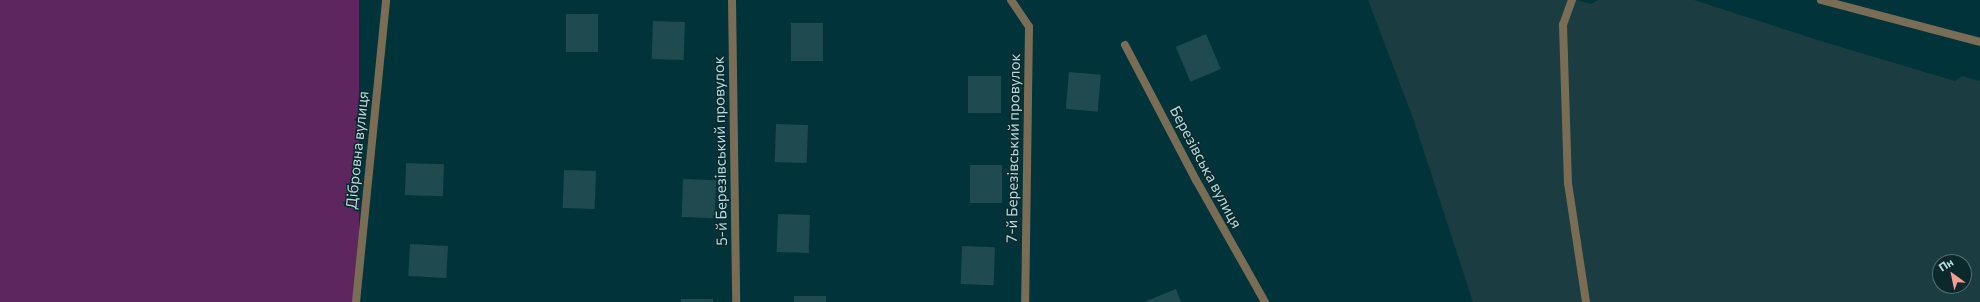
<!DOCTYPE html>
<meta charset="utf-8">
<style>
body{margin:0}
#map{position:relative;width:1980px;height:302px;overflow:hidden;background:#00343a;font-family:Commissioner,sans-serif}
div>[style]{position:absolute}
.built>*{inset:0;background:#1b3c40}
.green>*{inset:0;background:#5d265f;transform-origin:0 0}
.building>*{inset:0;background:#1e4a50;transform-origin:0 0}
.lane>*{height:8px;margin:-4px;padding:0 4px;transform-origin:4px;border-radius:4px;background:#796d55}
.street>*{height:8px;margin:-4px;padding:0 4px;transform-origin:4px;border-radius:4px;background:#796d55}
span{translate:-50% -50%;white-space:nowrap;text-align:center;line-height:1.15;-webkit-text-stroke:3px #0b282b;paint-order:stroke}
.street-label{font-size:15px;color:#b2dce1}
.north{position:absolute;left:1932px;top:254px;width:40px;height:40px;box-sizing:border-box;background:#0b282b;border:1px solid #4e7074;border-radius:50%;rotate:327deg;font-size:11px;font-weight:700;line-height:16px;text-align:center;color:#b2dce1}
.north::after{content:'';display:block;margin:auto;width:14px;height:18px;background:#f59c93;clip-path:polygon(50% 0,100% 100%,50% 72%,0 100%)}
</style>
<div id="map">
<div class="built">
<div style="clip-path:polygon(evenodd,1368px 0,1577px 0,1591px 4px,1598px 0,1694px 0,1824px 42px,1955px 81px,1962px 76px,1980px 81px,1980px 302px,1473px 302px,1413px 118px,1368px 0,1940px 262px,1964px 262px,1964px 286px,1940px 286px,1940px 262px)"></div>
</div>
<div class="green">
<div style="left:0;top:0;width:359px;height:302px"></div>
</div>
<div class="building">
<div style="left:566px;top:14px;width:32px;height:38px"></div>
<div style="left:653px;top:21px;width:32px;height:38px;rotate:2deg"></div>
<div style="left:791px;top:23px;width:32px;height:38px"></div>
<div style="left:1206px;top:34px;width:38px;height:33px;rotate:67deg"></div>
<div style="left:1069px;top:72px;width:32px;height:37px;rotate:5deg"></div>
<div style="left:968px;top:76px;width:33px;height:37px"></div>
<div style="left:776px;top:124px;width:32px;height:38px;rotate:2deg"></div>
<div style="left:406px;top:163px;width:38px;height:32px;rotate:2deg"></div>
<div style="left:970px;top:165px;width:32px;height:38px"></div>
<div style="left:564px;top:170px;width:32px;height:38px;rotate:2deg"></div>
<div style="left:683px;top:179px;width:33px;height:38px;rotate:2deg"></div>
<div style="left:778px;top:214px;width:32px;height:38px;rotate:2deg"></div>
<div style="left:410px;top:244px;width:38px;height:32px;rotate:3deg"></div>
<div style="left:962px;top:246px;width:33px;height:38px;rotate:2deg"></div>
<div style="clip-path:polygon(1176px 289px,1181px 302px,1144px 302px)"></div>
<div style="left:794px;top:296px;width:32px;height:6px"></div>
<div style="left:681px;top:299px;width:32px;height:3px"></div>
</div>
<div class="lane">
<div style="left:1572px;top:0;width:27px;rotate:110deg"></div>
<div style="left:1563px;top:25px;width:158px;rotate:88.2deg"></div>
<div style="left:1568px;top:183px;width:120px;rotate:81.4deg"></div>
</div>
<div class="street">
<div style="left:732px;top:0;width:302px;rotate:89.2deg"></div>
<div style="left:1011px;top:0;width:32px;rotate:56deg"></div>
<div style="left:1029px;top:27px;width:275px;rotate:90.8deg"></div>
<div style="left:1821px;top:0;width:164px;rotate:14.8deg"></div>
<div style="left:1125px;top:45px;width:153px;rotate:62.3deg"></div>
<div style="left:1196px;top:180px;width:140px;rotate:60.5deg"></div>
<div style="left:356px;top:302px;width:303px;rotate:-84.3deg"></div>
</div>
<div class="street-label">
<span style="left:1013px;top:148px;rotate:-89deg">7-й Березівський провулок</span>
<span style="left:357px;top:150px;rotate:-84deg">Дібровна вулиця</span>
<span style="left:720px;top:151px;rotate:-91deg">5-й Березівський провулок</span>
<span style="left:1206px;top:167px;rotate:62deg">Березівська вулиця</span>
</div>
<div class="north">Пн</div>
</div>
